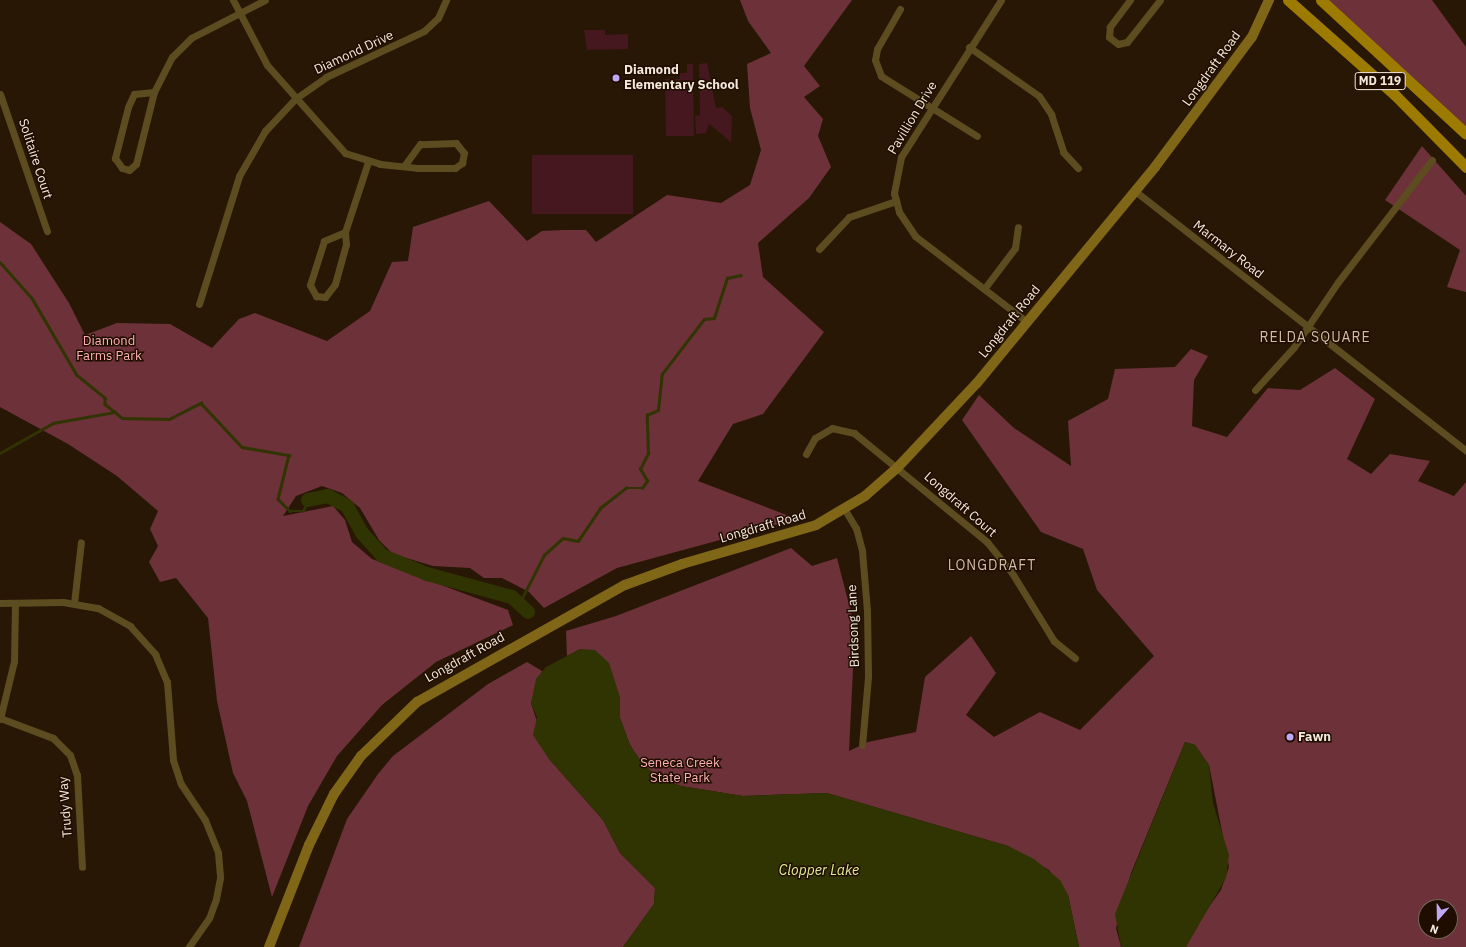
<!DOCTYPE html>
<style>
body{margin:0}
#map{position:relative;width:1466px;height:947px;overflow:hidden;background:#291706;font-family:"IBM Plex Sans",sans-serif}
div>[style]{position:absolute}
.green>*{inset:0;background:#45171e;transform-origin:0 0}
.forest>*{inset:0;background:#6c3139}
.water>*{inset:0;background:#303302}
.stream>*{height:2.5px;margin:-1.25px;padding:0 1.25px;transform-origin:1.25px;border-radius:1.25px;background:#303302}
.river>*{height:14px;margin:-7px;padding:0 7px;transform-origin:7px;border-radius:7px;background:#303302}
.street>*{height:7px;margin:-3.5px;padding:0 3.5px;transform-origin:3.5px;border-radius:3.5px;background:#5c4c20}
.secondary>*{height:10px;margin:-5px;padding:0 5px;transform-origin:5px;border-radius:5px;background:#806617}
.primary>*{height:11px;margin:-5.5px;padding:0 5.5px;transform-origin:5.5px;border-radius:5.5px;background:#9d7a00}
.dots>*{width:11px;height:11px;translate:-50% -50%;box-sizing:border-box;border:2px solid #1f0e00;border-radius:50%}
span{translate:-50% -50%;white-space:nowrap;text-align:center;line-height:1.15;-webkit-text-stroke:3px #1f0e00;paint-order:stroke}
.shield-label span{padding:1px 3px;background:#1f0e00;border:1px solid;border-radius:3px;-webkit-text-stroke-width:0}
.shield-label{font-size:12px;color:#f5e9dd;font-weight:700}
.street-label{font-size:13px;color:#f5e9dd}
.poi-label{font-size:13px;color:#f5e9dd;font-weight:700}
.left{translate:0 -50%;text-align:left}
.park-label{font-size:13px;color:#ffb1b7}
.neighbourhood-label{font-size:14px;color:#d5bca6;letter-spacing:1px}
.water-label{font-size:14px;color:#e2ed92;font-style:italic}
.north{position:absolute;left:1418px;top:899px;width:40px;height:40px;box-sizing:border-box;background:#1f0e00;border:1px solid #756658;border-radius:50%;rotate:200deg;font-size:11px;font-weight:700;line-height:16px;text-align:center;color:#f5e9dd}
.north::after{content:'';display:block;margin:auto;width:14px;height:18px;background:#c0a8f4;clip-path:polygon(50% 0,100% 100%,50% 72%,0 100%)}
</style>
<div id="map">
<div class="green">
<div style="clip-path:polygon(584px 30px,605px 30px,605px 35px,628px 34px,628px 49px,587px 50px)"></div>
<div style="clip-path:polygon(707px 63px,716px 108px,722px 107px,732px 116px,731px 142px,709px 124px,706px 133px,696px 134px,695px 116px,700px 115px,699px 64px)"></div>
<div style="clip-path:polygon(687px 64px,693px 64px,694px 136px,666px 136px,665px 79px,680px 79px,680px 73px,687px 73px)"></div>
<div style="left:633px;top:155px;width:59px;height:101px;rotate:90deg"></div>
</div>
<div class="forest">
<div style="clip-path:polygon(740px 0,852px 0,804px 66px,820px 86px,804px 97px,823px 119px,818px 136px,831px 167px,809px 198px,758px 243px,763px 277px,824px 332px,763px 414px,733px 424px,698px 481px,797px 519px,617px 568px,544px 608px,529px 592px,502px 578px,484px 578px,470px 568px,433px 566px,393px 554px,379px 540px,360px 508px,342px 493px,322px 486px,296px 496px,283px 516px,333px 506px,345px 520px,352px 542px,372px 559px,508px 610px,513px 625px,436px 662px,382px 705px,337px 756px,308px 806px,272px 897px,247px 801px,233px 773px,217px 701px,208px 618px,176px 578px,160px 582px,149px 562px,158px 546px,150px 529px,158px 511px,117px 476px,68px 444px,0 407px,0 222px,31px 244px,69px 303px,85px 335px,117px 323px,170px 324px,212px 348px,239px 319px,255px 313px,327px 341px,370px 311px,392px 262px,408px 261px,413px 227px,489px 201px,527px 241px,542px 231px,563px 230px,586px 230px,596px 242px,667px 195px,721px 203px,750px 185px,761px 150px,750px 108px,747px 64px,771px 53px,748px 21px)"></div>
<div style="clip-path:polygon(1321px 0,1432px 0,1466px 47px,1466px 136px)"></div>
<div style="clip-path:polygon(1422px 146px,1466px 196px,1466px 292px,1447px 287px,1460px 250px,1385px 200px)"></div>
<div style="clip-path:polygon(evenodd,1191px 349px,1208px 356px,1194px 380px,1192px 426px,1227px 437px,1268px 388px,1300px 390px,1335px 368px,1375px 399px,1347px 459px,1371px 474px,1390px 454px,1430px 461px,1418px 481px,1454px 496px,1466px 482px,1466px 947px,1186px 947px,1194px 928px,1221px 890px,1229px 867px,1209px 765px,1195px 745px,1185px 742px,1131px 873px,1116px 928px,1121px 947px,1079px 947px,1068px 895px,1049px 870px,1008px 846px,827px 793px,743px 796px,681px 786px,660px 779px,642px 763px,630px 745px,620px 718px,620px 697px,580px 649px,567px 656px,566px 631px,616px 616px,791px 548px,812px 566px,837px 558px,855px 628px,849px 751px,868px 742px,916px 732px,925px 677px,971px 636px,996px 673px,966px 715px,994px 737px,1040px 712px,1080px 730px,1154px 656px,1097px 590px,1083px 549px,1041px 532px,962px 420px,979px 395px,1014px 428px,1071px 466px,1068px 421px,1108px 399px,1115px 369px,1175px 367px,1191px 349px,1426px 907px,1450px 907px,1450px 931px,1426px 931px,1426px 907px)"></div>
<div style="clip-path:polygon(527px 662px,542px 671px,531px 703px,549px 759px,603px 820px,620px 853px,655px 888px,654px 904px,623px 947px,299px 947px,347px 819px,378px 774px,393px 756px,488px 684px)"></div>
</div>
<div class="water">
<div style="clip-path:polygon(580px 649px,595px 650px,609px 663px,620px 697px,620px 718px,630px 745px,642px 763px,660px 779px,681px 786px,743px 796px,827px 793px,1008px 846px,1034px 859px,1060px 880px,1068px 895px,1079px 947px,623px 947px,654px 904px,655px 888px,620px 853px,603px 820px,549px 759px,533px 735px,537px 717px,531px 703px,536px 679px,546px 667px)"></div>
<div style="clip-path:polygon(1185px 742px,1195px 745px,1209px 765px,1213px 803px,1229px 855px,1226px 878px,1186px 947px,1121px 947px,1115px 914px)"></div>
</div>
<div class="stream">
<div style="left:0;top:262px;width:48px;rotate:48.4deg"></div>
<div style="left:32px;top:298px;width:89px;rotate:59.7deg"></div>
<div style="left:77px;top:375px;width:36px;rotate:39deg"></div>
<div style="left:105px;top:398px;width:6px;rotate:90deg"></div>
<div style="left:105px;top:404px;width:22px;rotate:39deg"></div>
<div style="left:122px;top:418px;width:47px;rotate:1.2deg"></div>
<div style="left:169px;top:419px;width:36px;rotate:-27deg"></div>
<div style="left:201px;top:403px;width:60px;rotate:47deg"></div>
<div style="left:242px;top:447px;width:48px;rotate:9.7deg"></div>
<div style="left:289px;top:455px;width:45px;rotate:104deg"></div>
<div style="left:278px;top:499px;width:17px;rotate:45deg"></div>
<div style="left:290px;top:511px;width:13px"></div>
<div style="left:303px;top:511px;width:12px;rotate:-66deg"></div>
<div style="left:0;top:453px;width:61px;rotate:-29.5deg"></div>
<div style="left:53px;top:423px;width:63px;rotate:-10.1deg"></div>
<div style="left:519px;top:604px;width:55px;rotate:-63deg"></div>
<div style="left:544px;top:555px;width:25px;rotate:-42deg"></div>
<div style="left:563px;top:538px;width:15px;rotate:11deg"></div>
<div style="left:578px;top:541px;width:40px;rotate:-56deg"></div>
<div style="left:600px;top:508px;width:33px;rotate:-38deg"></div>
<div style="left:626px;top:488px;width:16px"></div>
<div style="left:642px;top:488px;width:9px;rotate:-54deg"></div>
<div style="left:647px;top:481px;width:14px;rotate:-120deg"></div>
<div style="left:640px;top:469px;width:18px;rotate:-63deg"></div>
<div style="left:648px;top:453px;width:38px;rotate:-92deg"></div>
<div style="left:647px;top:415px;width:12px;rotate:-24deg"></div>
<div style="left:658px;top:410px;width:36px;rotate:-84deg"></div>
<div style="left:662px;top:374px;width:69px;rotate:-52.6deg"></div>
<div style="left:704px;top:319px;width:10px;rotate:-6deg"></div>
<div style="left:714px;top:318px;width:42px;rotate:-72deg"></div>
<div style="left:727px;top:278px;width:14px;rotate:-12deg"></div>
</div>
<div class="river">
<div style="left:308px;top:500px;width:20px;rotate:-11deg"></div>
<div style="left:328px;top:496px;width:21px;rotate:28deg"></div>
<div style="left:347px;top:506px;width:31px;rotate:61deg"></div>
<div style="left:362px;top:533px;width:31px;rotate:48deg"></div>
<div style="left:383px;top:556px;width:48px;rotate:22.2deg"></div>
<div style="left:427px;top:574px;width:88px;rotate:15.1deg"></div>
<div style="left:512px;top:597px;width:22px;rotate:43deg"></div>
</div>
<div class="street">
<div style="left:233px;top:0;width:73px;rotate:62.4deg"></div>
<div style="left:267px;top:65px;width:118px;rotate:48.4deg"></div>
<div style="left:345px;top:153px;width:37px;rotate:17deg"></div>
<div style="left:380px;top:164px;width:37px;rotate:6deg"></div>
<div style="left:417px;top:168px;width:38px"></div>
<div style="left:455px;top:168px;width:9px;rotate:-36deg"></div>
<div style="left:462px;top:163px;width:10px;rotate:-79deg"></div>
<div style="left:464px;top:153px;width:13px;rotate:-129deg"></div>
<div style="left:456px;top:143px;width:36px;rotate:178deg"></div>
<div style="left:420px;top:144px;width:27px;rotate:126deg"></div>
<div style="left:1001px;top:0;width:186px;rotate:122.5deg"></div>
<div style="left:901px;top:157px;width:37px;rotate:101deg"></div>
<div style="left:894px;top:193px;width:20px;rotate:75deg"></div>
<div style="left:899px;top:212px;width:29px;rotate:56deg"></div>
<div style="left:915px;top:236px;width:141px;rotate:37.5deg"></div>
<div style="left:1130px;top:0;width:34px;rotate:127deg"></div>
<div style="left:1110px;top:27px;width:10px;rotate:96deg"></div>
<div style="left:1109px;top:37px;width:11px;rotate:38deg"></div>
<div style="left:1118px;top:44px;width:9px;rotate:-13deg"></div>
<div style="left:1127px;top:42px;width:53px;rotate:-51.8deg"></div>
<div style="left:900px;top:9px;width:46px;rotate:119.9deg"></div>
<div style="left:877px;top:49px;width:11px;rotate:100deg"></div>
<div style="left:875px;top:60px;width:17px;rotate:69deg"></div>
<div style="left:881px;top:76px;width:113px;rotate:32deg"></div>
<div style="left:969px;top:47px;width:85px;rotate:35deg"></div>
<div style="left:1039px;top:96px;width:22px;rotate:56deg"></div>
<div style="left:1051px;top:114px;width:40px;rotate:72deg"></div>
<div style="left:1063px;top:152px;width:22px;rotate:47deg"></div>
<div style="left:154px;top:92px;width:20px;rotate:174deg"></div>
<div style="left:134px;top:94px;width:14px;rotate:115deg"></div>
<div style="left:128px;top:107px;width:53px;rotate:104.3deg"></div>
<div style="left:115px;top:158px;width:12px;rotate:55deg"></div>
<div style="left:122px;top:168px;width:7px;rotate:16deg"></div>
<div style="left:129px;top:170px;width:9px;rotate:-41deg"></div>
<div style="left:136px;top:164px;width:74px;rotate:-76deg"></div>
<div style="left:154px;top:92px;width:39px;rotate:-63deg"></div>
<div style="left:172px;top:57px;width:27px;rotate:-45deg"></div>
<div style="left:191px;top:38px;width:83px;rotate:-27.2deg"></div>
<div style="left:0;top:94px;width:145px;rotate:71.1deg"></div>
<div style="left:1135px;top:191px;width:421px;rotate:38.1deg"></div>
<div style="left:345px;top:232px;width:23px;rotate:157deg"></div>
<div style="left:324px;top:241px;width:46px;rotate:107.7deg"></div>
<div style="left:310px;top:285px;width:13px;rotate:61deg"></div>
<div style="left:316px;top:296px;width:9px;rotate:6deg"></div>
<div style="left:325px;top:297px;width:16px;rotate:-52deg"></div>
<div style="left:335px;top:284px;width:41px;rotate:-74.6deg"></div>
<div style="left:346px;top:244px;width:12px;rotate:-95deg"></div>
<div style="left:345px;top:232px;width:74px;rotate:-71.8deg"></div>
<div style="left:819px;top:249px;width:44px;rotate:-46.8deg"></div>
<div style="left:849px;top:217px;width:50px;rotate:-18.8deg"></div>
<div style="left:984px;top:289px;width:51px;rotate:-52.9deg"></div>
<div style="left:1015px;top:248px;width:21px;rotate:-82deg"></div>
<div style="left:199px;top:304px;width:134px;rotate:-72.6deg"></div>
<div style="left:239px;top:176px;width:52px;rotate:-60deg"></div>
<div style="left:265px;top:131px;width:44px;rotate:-46.8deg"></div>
<div style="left:295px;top:99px;width:38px;rotate:-35deg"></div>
<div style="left:326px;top:77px;width:108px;rotate:-25.1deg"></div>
<div style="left:424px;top:31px;width:19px;rotate:-43deg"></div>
<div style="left:438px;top:18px;width:20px;rotate:-66deg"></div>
<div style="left:1255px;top:390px;width:58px;rotate:-47.8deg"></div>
<div style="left:1294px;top:347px;width:78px;rotate:-55.9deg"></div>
<div style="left:1338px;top:282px;width:154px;rotate:-52.4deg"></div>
<div style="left:806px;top:454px;width:18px;rotate:-61deg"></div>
<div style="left:815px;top:438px;width:20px;rotate:-30deg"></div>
<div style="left:832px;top:428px;width:23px;rotate:13deg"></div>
<div style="left:854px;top:433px;width:172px;rotate:39.3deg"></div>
<div style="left:987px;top:542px;width:40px;rotate:51deg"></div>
<div style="left:1012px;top:573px;width:80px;rotate:58.3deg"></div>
<div style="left:1054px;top:641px;width:27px;rotate:39deg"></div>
<div style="left:845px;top:510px;width:21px;rotate:59deg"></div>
<div style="left:856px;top:528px;width:24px;rotate:75deg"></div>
<div style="left:862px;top:551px;width:59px;rotate:85.2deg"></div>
<div style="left:867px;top:610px;width:67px;rotate:89.1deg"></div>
<div style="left:868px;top:677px;width:68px;rotate:95deg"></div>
<div style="left:0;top:603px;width:63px;rotate:-0.9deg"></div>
<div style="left:63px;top:602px;width:36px;rotate:10deg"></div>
<div style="left:98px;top:608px;width:37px;rotate:29deg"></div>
<div style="left:130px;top:626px;width:38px;rotate:48deg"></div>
<div style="left:155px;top:654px;width:30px;rotate:67deg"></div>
<div style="left:167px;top:682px;width:78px;rotate:85.6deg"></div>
<div style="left:173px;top:760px;width:25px;rotate:72deg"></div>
<div style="left:181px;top:784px;width:43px;rotate:56.3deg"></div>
<div style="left:205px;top:820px;width:35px;rotate:68deg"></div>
<div style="left:218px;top:853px;width:25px;rotate:85deg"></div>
<div style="left:220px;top:878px;width:21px;rotate:101deg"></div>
<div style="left:216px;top:899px;width:20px;rotate:110deg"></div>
<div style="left:209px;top:918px;width:35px;rotate:125deg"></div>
<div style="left:74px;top:603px;width:61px;rotate:-83.5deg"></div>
<div style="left:0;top:718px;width:57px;rotate:20.7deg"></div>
<div style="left:53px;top:738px;width:24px;rotate:45deg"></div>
<div style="left:70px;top:755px;width:21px;rotate:71deg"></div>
<div style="left:77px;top:775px;width:92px;rotate:86.9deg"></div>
<div style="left:0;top:719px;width:60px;rotate:-76.4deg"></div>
<div style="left:14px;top:661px;width:58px;rotate:-89deg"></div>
</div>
<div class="secondary">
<div style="left:269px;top:947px;width:110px;rotate:-68.6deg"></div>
<div style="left:309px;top:845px;width:57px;rotate:-63.9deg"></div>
<div style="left:334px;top:794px;width:47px;rotate:-54.6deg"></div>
<div style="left:361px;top:756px;width:78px;rotate:-44deg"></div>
<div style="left:417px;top:702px;width:239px;rotate:-29.4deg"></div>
<div style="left:625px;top:585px;width:61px;rotate:-20.2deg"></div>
<div style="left:682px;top:564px;width:140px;rotate:-16.2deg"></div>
<div style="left:816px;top:525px;width:57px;rotate:-30.6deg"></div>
<div style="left:865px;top:496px;width:44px;rotate:-41.3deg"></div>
<div style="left:898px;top:467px;width:115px;rotate:-46.8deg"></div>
<div style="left:977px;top:383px;width:280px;rotate:-50.5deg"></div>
<div style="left:1155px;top:167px;width:162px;rotate:-53.3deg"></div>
<div style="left:1252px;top:37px;width:41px;rotate:-65.3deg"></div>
</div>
<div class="primary">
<div style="left:1288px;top:0;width:143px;rotate:41.6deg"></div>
<div style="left:1395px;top:95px;width:101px;rotate:45.4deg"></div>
<div style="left:1321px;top:0;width:197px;rotate:42.7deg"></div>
</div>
<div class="dots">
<div style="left:616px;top:78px;background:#c0a8f4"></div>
<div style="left:1290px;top:737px;background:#c0a8f4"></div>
</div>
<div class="shield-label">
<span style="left:1380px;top:81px">MD 119</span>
</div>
<div class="street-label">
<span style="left:354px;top:53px;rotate:-25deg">Diamond Drive</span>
<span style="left:1212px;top:69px;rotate:-54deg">Longdraft Road</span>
<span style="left:913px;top:118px;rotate:-59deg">Pavillion Drive</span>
<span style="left:35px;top:159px;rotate:72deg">Solitaire Court</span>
<span style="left:1228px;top:250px;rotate:38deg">Marmary Road</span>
<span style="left:1010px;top:322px;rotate:-51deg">Longdraft Road</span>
<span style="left:960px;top:505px;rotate:41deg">Longdraft Court</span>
<span style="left:763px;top:527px;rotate:-16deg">Longdraft Road</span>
<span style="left:854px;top:626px;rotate:-92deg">Birdsong Lane</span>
<span style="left:465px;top:658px;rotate:-29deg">Longdraft Road</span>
<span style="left:66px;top:807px;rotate:-94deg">Trudy Way</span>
</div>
<div class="poi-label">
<span class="left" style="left:624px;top:78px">Diamond<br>Elementary School</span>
<span class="left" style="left:1298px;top:737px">Fawn</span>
</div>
<div class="park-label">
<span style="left:109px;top:349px">Diamond<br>Farms Park</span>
<span style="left:680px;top:771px">Seneca Creek<br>State Park</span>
</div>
<div class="neighbourhood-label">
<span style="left:1315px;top:337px">RELDA SQUARE</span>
<span style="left:992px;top:565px">LONGDRAFT</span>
</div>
<div class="water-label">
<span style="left:819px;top:870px">Clopper Lake</span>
</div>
<div class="north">N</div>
</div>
